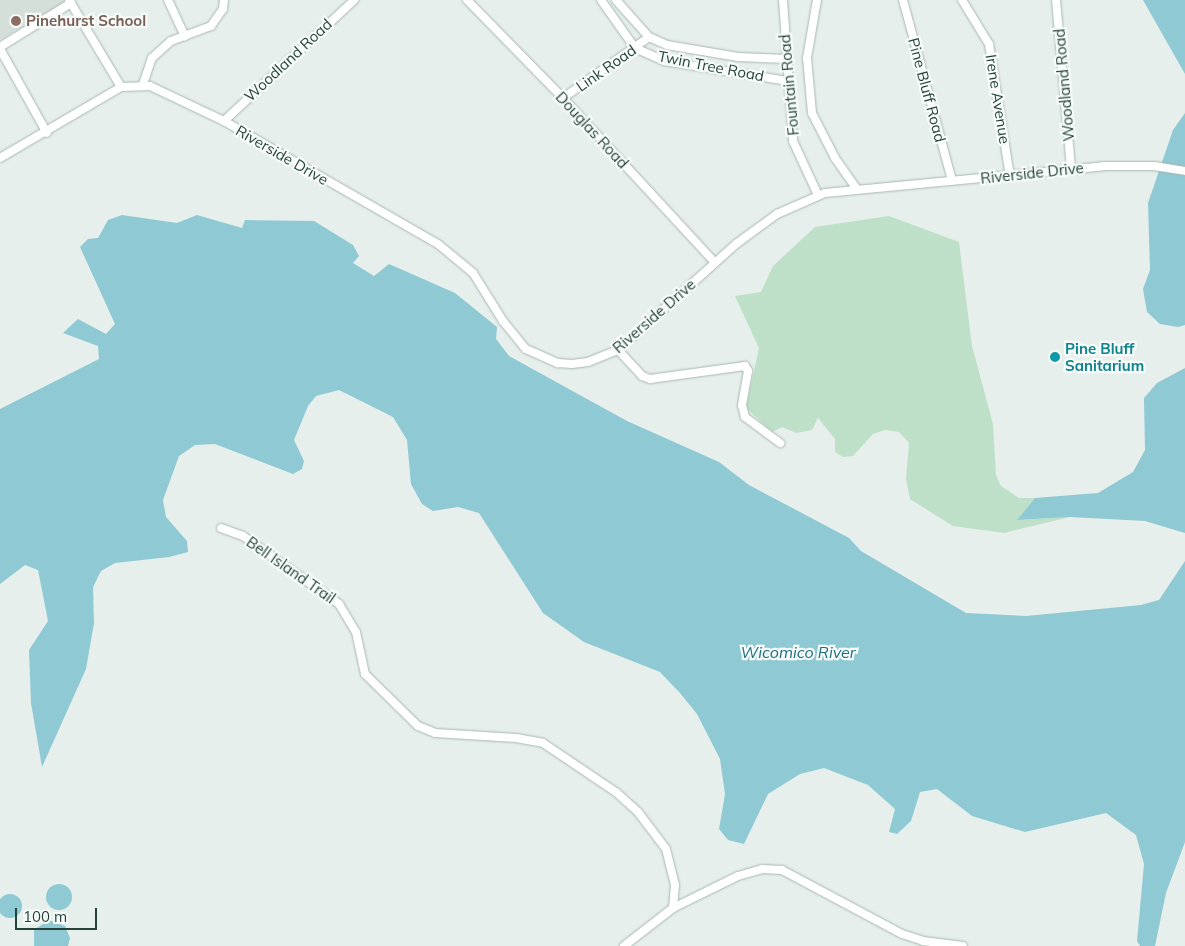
<!DOCTYPE html>
<style>
body{margin:0}
#map{position:relative;width:1185px;height:946px;overflow:hidden;background:#e6efeb;font-family:Mulish,sans-serif}
div>[style]{position:absolute}
.built>*{inset:0;background:#d4dfda}
.green>*{inset:0;background:#bfe0c8}
.water>*{inset:0;background:#8ec9d4}
.round{border-radius:50%}
.roads{filter:drop-shadow(0 0 1px #a8b8b2) drop-shadow(0 0 1px #a8b8b2)}
.minor>*{height:8px;margin:-4px;padding:0 4px;transform-origin:4px;border-radius:4px;background:#fff}
.dots>*{width:14px;height:14px;translate:-50% -50%;box-sizing:border-box;border:2px solid #f7fbf9;border-radius:50%}
span{translate:-50% -50%;white-space:nowrap;text-align:center;line-height:1.15;-webkit-text-stroke:4.5px #f7fbf9;paint-order:stroke}
.education-label{font-size:15px;color:#785e54;font-weight:700}
.left{translate:0 -50%;text-align:left}
.street-label{font-size:15px;color:#24423a}
.culture-label{font-size:15px;color:#0d838f;font-weight:700}
.water-label{font-size:16px;color:#1c6f80;font-style:italic}
.scale{position:absolute;left:15px;top:908px;width:82px;height:22px;box-sizing:border-box;border:2px solid #24423a;border-top:0;padding-left:6px;font-size:15px;line-height:18px;white-space:nowrap;color:#24423a;-webkit-text-stroke:4px #f7fbf9;paint-order:stroke}
</style>
<div id="map">
<div class="built">
<div style="clip-path:polygon(0 0,63px 0,64px 2px,0 40px)"></div>
</div>
<div class="green">
<div style="clip-path:polygon(889px 216px,959px 242px,972px 346px,993px 424px,996px 475px,1001px 486px,1019px 498px,1035px 498px,1018px 520px,1070px 517px,1004px 533px,953px 526px,910px 499px,906px 479px,909px 443px,899px 432px,885px 430px,873px 434px,853px 456px,843px 457px,835px 452px,835px 439px,818px 418px,812px 430px,796px 433px,782px 427px,772px 432px,746px 408px,759px 348px,735px 296px,761px 292px,773px 266px,815px 227px)"></div>
</div>
<div class="water">
<div style="clip-path:polygon(1143px 0,1185px 0,1185px 74px)"></div>
<div style="clip-path:polygon(1185px 113px,1185px 325px,1178px 327px,1160px 324px,1147px 312px,1143px 289px,1150px 270px,1148px 203px,1173px 130px)"></div>
<div style="clip-path:polygon(122px 215px,177px 223px,197px 215px,242px 228px,245px 220px,314px 221px,353px 245px,359px 256px,353px 263px,374px 276px,389px 264px,455px 293px,497px 327px,496px 339px,509px 356px,627px 421px,719px 462px,749px 485px,849px 538px,861px 551px,966px 613px,1026px 616px,1141px 605px,1159px 600px,1185px 561px,1185px 842px,1166px 893px,1155px 946px,1140px 946px,1137px 941px,1144px 864px,1136px 835px,1106px 813px,1025px 832px,972px 816px,937px 789px,920px 792px,911px 821px,897px 834px,889px 832px,895px 809px,868px 785px,824px 768px,800px 774px,768px 794px,744px 844px,728px 840px,719px 829px,725px 794px,720px 759px,697px 714px,680px 693px,660px 672px,584px 642px,543px 613px,479px 513px,458px 507px,433px 511px,422px 504px,411px 484px,407px 440px,393px 417px,339px 390px,316px 396px,308px 406px,294px 440px,304px 461px,302px 469px,293px 474px,215px 444px,195px 445px,179px 456px,163px 500px,166px 517px,187px 541px,188px 552px,169px 557px,115px 563px,101px 571px,93px 587px,94px 623px,86px 669px,42px 767px,31px 703px,29px 650px,48px 621px,38px 570px,25px 565px,0 584px,0 409px,99px 359px,98px 346px,63px 333px,78px 319px,106px 334px,115px 324px,80px 247px,88px 239px,98px 238px,108px 220px)"></div>
<div style="clip-path:polygon(1185px 368px,1185px 533px,1145px 521px,1070px 517px,1017px 520px,1035px 498px,1098px 493px,1133px 472px,1145px 450px,1144px 398px,1157px 383px)"></div>
<div class="round" style="left:46px;top:884px;width:26px;height:26px"></div>
<div class="round" style="left:-2px;top:894px;width:24px;height:24px"></div>
<div style="clip-path:polygon(49px 920px,65px 926px,70px 938px,68px 946px,34px 946px,34px 930px)"></div>
</div>
<div class="roads">
<div class="minor">
<div style="left:69px;top:0;width:101px;rotate:59.1deg"></div>
<div style="left:168px;top:0;width:40px;rotate:65deg"></div>
<div style="left:467px;top:0;width:137px;rotate:45.6deg"></div>
<div style="left:563px;top:98px;width:224px;rotate:47.3deg"></div>
<div style="left:601px;top:0;width:59px;rotate:54.7deg"></div>
<div style="left:635px;top:48px;width:32px;rotate:24deg"></div>
<div style="left:664px;top:61px;width:126px;rotate:9.2deg"></div>
<div style="left:616px;top:0;width:50px;rotate:48.3deg"></div>
<div style="left:649px;top:37px;width:20px;rotate:24deg"></div>
<div style="left:667px;top:45px;width:72px;rotate:9.6deg"></div>
<div style="left:738px;top:57px;width:48px;rotate:2.4deg"></div>
<div style="left:783px;top:0;width:141px;rotate:85.9deg"></div>
<div style="left:793px;top:141px;width:60px;rotate:65.2deg"></div>
<div style="left:817px;top:0;width:59px;rotate:99.8deg"></div>
<div style="left:807px;top:58px;width:55px;rotate:84.8deg"></div>
<div style="left:812px;top:113px;width:51px;rotate:62.9deg"></div>
<div style="left:835px;top:158px;width:37px;rotate:55deg"></div>
<div style="left:903px;top:0;width:187px;rotate:74.8deg"></div>
<div style="left:962px;top:0;width:52px;rotate:58.5deg"></div>
<div style="left:989px;top:44px;width:134px;rotate:81deg"></div>
<div style="left:1056px;top:0;width:170px;rotate:84.9deg"></div>
<div style="left:0;top:47px;width:84px;rotate:-31.8deg"></div>
<div style="left:0;top:49px;width:96px;rotate:60.8deg"></div>
<div style="left:143px;top:84px;width:28px;rotate:-71deg"></div>
<div style="left:152px;top:58px;width:25px;rotate:-42deg"></div>
<div style="left:171px;top:41px;width:43px;rotate:-20.6deg"></div>
<div style="left:211px;top:26px;width:21px;rotate:-55deg"></div>
<div style="left:223px;top:9px;width:9px;rotate:-84deg"></div>
<div style="left:563px;top:98px;width:105px;rotate:-35.3deg"></div>
<div style="left:224px;top:121px;width:178px;rotate:-42.9deg"></div>
<div style="left:0;top:158px;width:140px;rotate:-30.4deg"></div>
<div style="left:121px;top:87px;width:29px;rotate:-2deg"></div>
<div style="left:150px;top:86px;width:82px;rotate:25.3deg"></div>
<div style="left:224px;top:121px;width:247px;rotate:29.9deg"></div>
<div style="left:438px;top:244px;width:45px;rotate:39.6deg"></div>
<div style="left:473px;top:273px;width:57px;rotate:58deg"></div>
<div style="left:503px;top:321px;width:36px;rotate:51deg"></div>
<div style="left:526px;top:349px;width:35px;rotate:24deg"></div>
<div style="left:558px;top:363px;width:14px;rotate:4deg"></div>
<div style="left:572px;top:364px;width:16px;rotate:-7deg"></div>
<div style="left:588px;top:362px;width:32px;rotate:-22deg"></div>
<div style="left:618px;top:350px;width:159px;rotate:-41.9deg"></div>
<div style="left:736px;top:244px;width:51px;rotate:-36.2deg"></div>
<div style="left:777px;top:214px;width:52px;rotate:-23.6deg"></div>
<div style="left:825px;top:193px;width:280px;rotate:-5.5deg"></div>
<div style="left:1104px;top:166px;width:50px"></div>
<div style="left:1154px;top:166px;width:31px;rotate:9deg"></div>
<div style="left:618px;top:350px;width:35px;rotate:47deg"></div>
<div style="left:642px;top:376px;width:9px;rotate:21deg"></div>
<div style="left:650px;top:379px;width:96px;rotate:-7.8deg"></div>
<div style="left:745px;top:366px;width:6px;rotate:59deg"></div>
<div style="left:748px;top:371px;width:35px;rotate:100deg"></div>
<div style="left:742px;top:405px;width:12px;rotate:76deg"></div>
<div style="left:745px;top:417px;width:44px;rotate:36.6deg"></div>
<div style="left:221px;top:528px;width:23px;rotate:20deg"></div>
<div style="left:243px;top:536px;width:118px;rotate:35.3deg"></div>
<div style="left:339px;top:604px;width:33px;rotate:59deg"></div>
<div style="left:356px;top:632px;width:43px;rotate:77.9deg"></div>
<div style="left:365px;top:674px;width:74px;rotate:44.5deg"></div>
<div style="left:418px;top:726px;width:18px;rotate:22deg"></div>
<div style="left:435px;top:733px;width:81px;rotate:3.5deg"></div>
<div style="left:516px;top:738px;width:27px;rotate:10deg"></div>
<div style="left:543px;top:743px;width:89px;rotate:34deg"></div>
<div style="left:617px;top:793px;width:28px;rotate:42deg"></div>
<div style="left:638px;top:812px;width:46px;rotate:52.9deg"></div>
<div style="left:666px;top:849px;width:37px;rotate:76deg"></div>
<div style="left:675px;top:885px;width:23px;rotate:95deg"></div>
<div style="left:624px;top:946px;width:62px;rotate:-37.8deg"></div>
<div style="left:673px;top:908px;width:72px;rotate:-26.2deg"></div>
<div style="left:738px;top:876px;width:25px;rotate:-16deg"></div>
<div style="left:762px;top:869px;width:20px;rotate:3deg"></div>
<div style="left:782px;top:870px;width:136px;rotate:28.1deg"></div>
<div style="left:902px;top:934px;width:22px;rotate:18deg"></div>
<div style="left:923px;top:941px;width:40px;rotate:7.1deg"></div>
</div>
</div>
<div class="dots">
<div style="left:16px;top:21px;background:#8d6e63"></div>
<div style="left:1055px;top:357px;background:#0f9aa8"></div>
</div>
<div class="education-label">
<span class="left" style="left:26px;top:21px">Pinehurst School</span>
</div>
<div class="street-label">
<span style="left:288px;top:60px;rotate:-43deg">Woodland Road</span>
<span style="left:711px;top:66px;rotate:11deg">Twin Tree Road</span>
<span style="left:606px;top:68px;rotate:-35deg">Link Road</span>
<span style="left:789px;top:85px;rotate:-95deg">Fountain Road</span>
<span style="left:1064px;top:85px;rotate:-95deg">Woodland Road</span>
<span style="left:927px;top:90px;rotate:75deg">Pine Bluff Road</span>
<span style="left:998px;top:99px;rotate:81deg">Irene Avenue</span>
<span style="left:592px;top:130px;rotate:47deg">Douglas Road</span>
<span style="left:282px;top:155px;rotate:30deg">Riverside Drive</span>
<span style="left:1032px;top:173px;rotate:-6deg">Riverside Drive</span>
<span style="left:654px;top:316px;rotate:-41deg">Riverside Drive</span>
<span style="left:291px;top:570px;rotate:35deg">Bell Island Trail</span>
</div>
<div class="culture-label">
<span class="left" style="left:1065px;top:357px">Pine Bluff<br>Sanitarium</span>
</div>
<div class="water-label">
<span style="left:798px;top:652px">Wicomico River</span>
</div>
<div class="scale">100 m</div>
</div>
